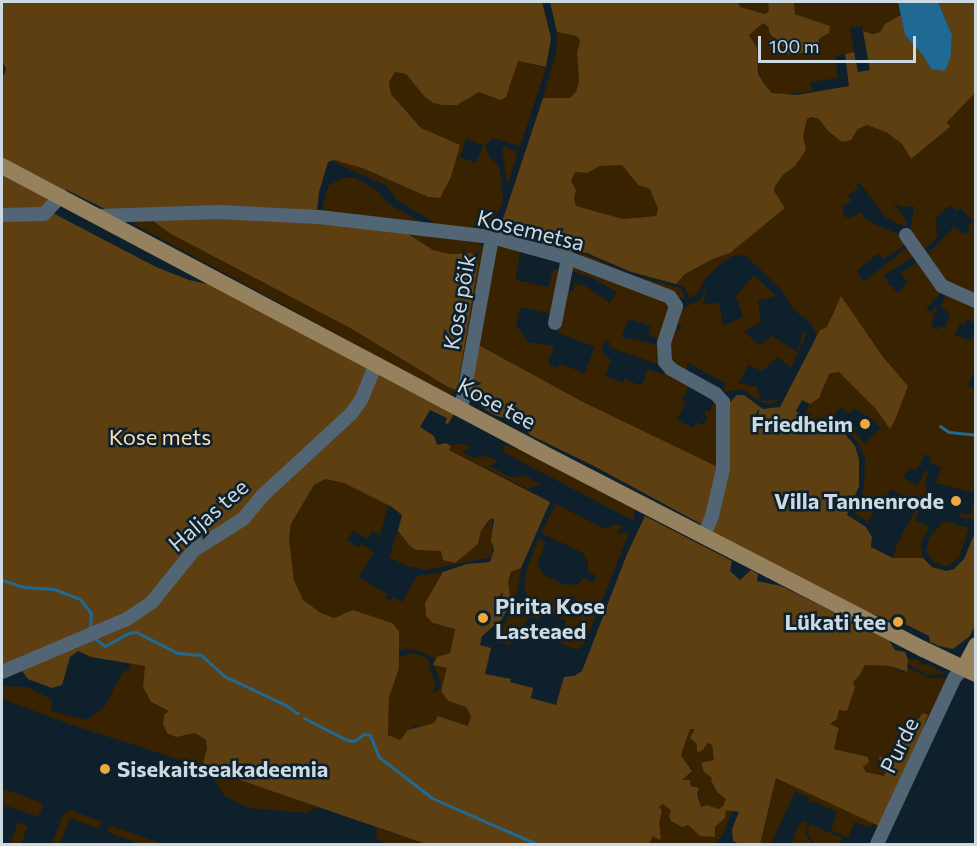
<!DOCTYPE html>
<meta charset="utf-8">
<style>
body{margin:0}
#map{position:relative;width:977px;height:846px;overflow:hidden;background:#0d202c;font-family:Commissioner,sans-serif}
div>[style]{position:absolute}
.green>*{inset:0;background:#392200}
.forest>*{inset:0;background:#5d3f11}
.water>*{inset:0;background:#1f6993}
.stream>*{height:3px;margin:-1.5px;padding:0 1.5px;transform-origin:1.5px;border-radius:1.5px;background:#1f6993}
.minor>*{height:14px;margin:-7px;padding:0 7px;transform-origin:7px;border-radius:7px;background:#516574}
.major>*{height:16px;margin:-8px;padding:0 8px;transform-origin:8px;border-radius:8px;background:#96815e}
.dots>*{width:16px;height:16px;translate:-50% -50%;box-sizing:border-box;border:3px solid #0d202c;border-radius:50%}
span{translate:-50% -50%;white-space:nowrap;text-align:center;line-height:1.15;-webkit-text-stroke:5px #0d202c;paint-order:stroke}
.street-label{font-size:22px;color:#cedae2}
.poi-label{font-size:22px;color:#cedae2;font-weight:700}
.right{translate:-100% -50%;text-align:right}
.left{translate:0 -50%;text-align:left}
.park-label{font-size:22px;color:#fcdeb7}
.frame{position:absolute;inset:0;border:3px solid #cedae2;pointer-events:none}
.scale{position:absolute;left:758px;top:36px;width:158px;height:27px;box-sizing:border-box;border:3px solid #cedae2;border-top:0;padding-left:8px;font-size:18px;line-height:21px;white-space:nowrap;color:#cedae2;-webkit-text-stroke:4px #0d202c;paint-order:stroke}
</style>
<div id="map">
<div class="green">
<div style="clip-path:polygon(722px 2px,768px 2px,769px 11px,766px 14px,758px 13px)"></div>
<div style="clip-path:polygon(794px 2px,898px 2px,901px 15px,885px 24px,880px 32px,873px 34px,863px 31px,861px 26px,850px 28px,854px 52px,835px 56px,838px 78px,811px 82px,812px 91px,784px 95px,772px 93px,758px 75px,759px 56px,749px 35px,763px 23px,784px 47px,818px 42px,821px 38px,804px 17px,794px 13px)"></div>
<div style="clip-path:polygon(557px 32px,577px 36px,580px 41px,577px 53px,579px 81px,576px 93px,570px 98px,543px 98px,556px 51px)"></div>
<div style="clip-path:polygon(evenodd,518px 61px,546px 68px,520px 146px,493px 138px,486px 145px,487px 154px,500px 168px,503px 199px,495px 221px,487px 228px,474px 226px,464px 230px,451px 229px,433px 222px,396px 199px,387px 186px,331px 161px,347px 162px,428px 197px,440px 198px,421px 128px,391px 94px,389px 82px,395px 72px,406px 74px,433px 103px,470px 96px,479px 92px,488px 93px,518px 61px,466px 139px,483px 145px,476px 163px,460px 157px,466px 139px)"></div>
<div style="clip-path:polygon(975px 93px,975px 299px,947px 286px,927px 255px,954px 227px,964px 234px,970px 232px,968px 226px,973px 221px,961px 208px,957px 211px,950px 205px,936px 218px,937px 238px,923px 251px,910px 234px,914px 206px,902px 207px,893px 203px,906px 220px,906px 226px,903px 226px,886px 218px,860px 183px,856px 185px,858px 188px,848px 196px,851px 201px,842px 207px,845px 217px,850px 218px,861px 212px,864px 218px,876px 225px,904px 236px,907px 244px,884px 259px,879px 253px,866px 263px,857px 271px,863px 282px,909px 246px,916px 255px,884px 275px,889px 286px,891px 285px,898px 294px,907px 282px,901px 273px,919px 261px,941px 292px,926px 309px,930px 312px,937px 306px,931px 327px,938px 330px,939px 326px,945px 328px,950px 314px,941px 307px,946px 294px,975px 304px,975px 323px,966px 319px,964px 325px,960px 323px,955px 335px,970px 341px,972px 336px,975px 338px,975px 373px,972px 375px,968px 386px,975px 389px,975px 520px,960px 517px,960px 513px,970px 515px,975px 493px,936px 483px,941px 467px,929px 463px,932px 458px,925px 454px,916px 471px,909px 468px,903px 478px,918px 485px,926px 469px,928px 472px,925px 485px,931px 498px,930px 505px,923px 502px,914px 520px,929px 527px,921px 544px,923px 558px,893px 558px,897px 544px,921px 500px,916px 498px,907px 510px,903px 508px,908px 498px,890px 489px,886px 498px,882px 496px,868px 522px,855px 514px,864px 488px,865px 458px,858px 443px,843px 425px,845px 418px,856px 428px,854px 431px,865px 444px,881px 427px,855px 408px,849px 414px,840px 407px,832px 418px,807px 419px,804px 415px,810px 404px,823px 392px,823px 383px,829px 374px,839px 372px,875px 408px,885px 423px,908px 386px,883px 357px,841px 297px,827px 327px,820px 330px,815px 342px,816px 334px,811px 323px,793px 309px,781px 289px,746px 256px,735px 255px,722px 263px,704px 280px,699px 292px,690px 298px,684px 287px,676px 284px,685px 274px,713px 259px,730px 253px,785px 208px,774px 191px,775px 186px,783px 175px,795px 166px,807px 119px,811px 117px,819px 119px,827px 130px,851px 140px,858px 129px,867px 124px,886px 132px,902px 144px,911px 159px,950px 127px,946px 122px)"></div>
<div style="clip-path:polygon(504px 147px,518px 151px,508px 184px,502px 151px)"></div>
<div style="clip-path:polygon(622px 165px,638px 185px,650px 189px,658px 209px,656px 216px,623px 219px,576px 206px,574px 198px,576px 190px,571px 182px,575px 172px,587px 173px,600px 166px)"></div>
<div style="clip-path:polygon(342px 178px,355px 178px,374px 188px,389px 204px,426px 225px,323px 215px,323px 204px,329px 185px)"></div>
<div style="clip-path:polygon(147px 217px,171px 234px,350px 328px,448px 387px,457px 389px,477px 258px,472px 253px,450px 254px,433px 250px,405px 232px,478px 241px,484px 249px,457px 392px,449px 395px,432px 386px,134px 224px,133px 221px)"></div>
<div style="clip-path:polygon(evenodd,497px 244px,520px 250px,516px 280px,549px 287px,553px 269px,560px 271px,552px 314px,521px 307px,516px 325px,528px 342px,554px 346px,548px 364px,558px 368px,560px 364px,585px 373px,595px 347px,558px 333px,569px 265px,671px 302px,660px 340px,648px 334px,651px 326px,629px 319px,622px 336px,626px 340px,630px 338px,657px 345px,660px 365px,609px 347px,610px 342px,605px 340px,601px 351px,611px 360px,605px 376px,623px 383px,625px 379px,639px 385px,642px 384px,648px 369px,664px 375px,665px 372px,689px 386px,682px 400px,686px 402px,677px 420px,693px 428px,696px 422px,703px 425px,708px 417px,704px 415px,707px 410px,710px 411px,714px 401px,716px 403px,720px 469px,581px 401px,475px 343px,497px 244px,571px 271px,592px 278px,617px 292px,610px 303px,585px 286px,574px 283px,573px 291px,567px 290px,571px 271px)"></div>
<div style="clip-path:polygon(575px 254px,585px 254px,631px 275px,680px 288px,686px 298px,678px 298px)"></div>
<div style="clip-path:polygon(754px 275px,776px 296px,758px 301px,761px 322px,744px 332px,760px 345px,772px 336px,797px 352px,804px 330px,806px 335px,791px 368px,778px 357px,762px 371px,748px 365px,739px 383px,757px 387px,760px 401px,779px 400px,772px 404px,761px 402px,742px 389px,724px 392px,725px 383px,688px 363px,685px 375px,673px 368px,667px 348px,674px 328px,680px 331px,682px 326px,676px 325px,682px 309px,701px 299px,709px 283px,702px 304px,719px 303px,723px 326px,743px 317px,736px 296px)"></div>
<div style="clip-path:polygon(462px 443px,471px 448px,462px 451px,474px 458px,487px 456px,498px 462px,489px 466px,512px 478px,523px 475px,540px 484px,528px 489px,551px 501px,449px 450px,451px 446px)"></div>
<div style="clip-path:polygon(505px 445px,521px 450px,634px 507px,634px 521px,503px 452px)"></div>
<div style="clip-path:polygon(324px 479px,344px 483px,388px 505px,380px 535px,373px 531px,368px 539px,353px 531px,347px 540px,359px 548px,362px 544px,374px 553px,358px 577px,387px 594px,385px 598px,390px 601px,393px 597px,402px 602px,417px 576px,443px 572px,436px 585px,433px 623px,455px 629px,450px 653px,436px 659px,414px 649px,398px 650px,398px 631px,354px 610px,334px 618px,321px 613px,303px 600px,294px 580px,289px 539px,291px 524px,314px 485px)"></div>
<div style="clip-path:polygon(556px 504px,605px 529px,616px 524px,624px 528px,617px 530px,618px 534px,629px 532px,586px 641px,577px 650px,560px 643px,566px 620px,544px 613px,535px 606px,529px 600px,524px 587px,526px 571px,538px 539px,546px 543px,537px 564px,543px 575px,566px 585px,578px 584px,583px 578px,593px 583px,597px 576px,587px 571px,588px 562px,583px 553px,541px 533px)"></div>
<div style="clip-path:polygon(492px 518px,492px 557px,425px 570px,404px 565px,389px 557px,398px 531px,406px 541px,441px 551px,455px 562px,478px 544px,481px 531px)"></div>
<div style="clip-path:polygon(944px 521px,969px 528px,959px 557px,947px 567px,934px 563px,926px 551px,930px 536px)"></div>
<div style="clip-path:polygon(521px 568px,517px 594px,511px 603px,508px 582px,512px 572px)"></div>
<div style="clip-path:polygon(520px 598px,540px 615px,539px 620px,529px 617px,509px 645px,494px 641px)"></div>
<div style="clip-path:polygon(414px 653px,429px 659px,430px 672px,436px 681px,434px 690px,426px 694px,439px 690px,441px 683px,433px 665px,448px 668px,441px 691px,448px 701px,466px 707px,471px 716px,468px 726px,439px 716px,434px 723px,425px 727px,415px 726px,408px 730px,400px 740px,388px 735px,389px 698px,399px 668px,398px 657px)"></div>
<div style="clip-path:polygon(907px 658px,919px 660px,922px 665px,927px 664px,946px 674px,928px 675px,908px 664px)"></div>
<div style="clip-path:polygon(129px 663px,145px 666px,143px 687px,151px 702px,169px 711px,187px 735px,195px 733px,206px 740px,207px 748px,202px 767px,318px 807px,306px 813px,249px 808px,225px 796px,212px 776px,202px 767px,69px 724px,2px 699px,2px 686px,28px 687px,52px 700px,51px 711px,87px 720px,105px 706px,119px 678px,124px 671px,130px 670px)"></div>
<div style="clip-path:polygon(865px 665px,892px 666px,904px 673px,908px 668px,930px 678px,948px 678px,921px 737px,928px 718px,920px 716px,915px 723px,908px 726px,907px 739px,896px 749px,902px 753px,902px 763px,886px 760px,882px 756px,881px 765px,886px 772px,884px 776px,866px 772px,863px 767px,868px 757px,834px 749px,839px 732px,835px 726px,830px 724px,837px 719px,839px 711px,849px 707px,855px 688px,853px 682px,859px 676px)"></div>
<div style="clip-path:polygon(689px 729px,695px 729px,692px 740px,697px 744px,697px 749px,705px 748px,708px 743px,712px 745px,714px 760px,701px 764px,704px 772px,712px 778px,714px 788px,726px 799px,723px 806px,718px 809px,707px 805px,701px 807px,698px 791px,688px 780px,682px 780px,692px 769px,681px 755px)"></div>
<div style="clip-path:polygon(776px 778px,873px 822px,871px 828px,854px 822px,848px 838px,831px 830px,837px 812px,812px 801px,807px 803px,810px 798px,795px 792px,771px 844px,760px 844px)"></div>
<div style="clip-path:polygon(2px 788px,44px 804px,38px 817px,2px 804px)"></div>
<div style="clip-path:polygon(663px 804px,671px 812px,671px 821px,678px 825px,688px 825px,700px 835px,715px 837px,715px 827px,725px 818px,726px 810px,733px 810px,722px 836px,714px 844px,649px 844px,653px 836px,657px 839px,659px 807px)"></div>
<div style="clip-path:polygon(71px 810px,102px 822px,99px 829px,70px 818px,60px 844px,52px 844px,63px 814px)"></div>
<div style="clip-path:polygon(802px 821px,808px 824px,805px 832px,812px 844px,789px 844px,792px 844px,794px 839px,792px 838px)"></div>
<div style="clip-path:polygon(18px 822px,28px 826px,21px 844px,10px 844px)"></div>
<div style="clip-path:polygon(810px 824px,842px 838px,840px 844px,814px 844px,807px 831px)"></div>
<div style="clip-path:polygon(110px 825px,162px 844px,140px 844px,107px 832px)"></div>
<div style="clip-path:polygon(377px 828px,426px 844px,387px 844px,376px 838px)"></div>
</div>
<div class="forest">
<div style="clip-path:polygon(evenodd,2px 2px,542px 2px,551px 38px,546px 67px,518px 61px,506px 97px,501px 100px,479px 92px,457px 105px,443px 105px,433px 103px,424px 96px,406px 74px,395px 72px,389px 82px,391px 94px,421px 128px,460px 145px,451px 177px,440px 198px,428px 197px,362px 168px,334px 160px,328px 162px,319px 192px,316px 220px,405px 232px,433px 250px,450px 254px,472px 253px,476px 256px,478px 265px,457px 390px,448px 387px,350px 328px,171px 234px,139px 211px,107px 210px,65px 189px,49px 211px,156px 267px,189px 280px,220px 287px,454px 414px,448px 424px,445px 423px,447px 418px,430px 410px,420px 427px,434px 436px,437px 445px,446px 443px,451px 446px,449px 450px,550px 502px,521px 568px,511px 572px,508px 582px,511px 603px,502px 619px,482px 636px,480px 645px,491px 648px,485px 674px,511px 679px,510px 682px,533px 688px,531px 698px,556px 705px,564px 677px,574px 676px,582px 671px,627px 554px,645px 516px,732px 561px,730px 571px,740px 580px,751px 570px,758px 574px,757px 581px,781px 586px,888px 639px,895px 650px,905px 652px,908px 660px,907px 672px,891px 666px,865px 665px,859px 676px,853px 682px,855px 688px,847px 711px,839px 710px,837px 719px,830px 724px,839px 728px,834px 749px,868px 757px,869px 762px,863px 767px,866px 772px,884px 776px,886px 772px,882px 771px,879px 756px,902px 762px,902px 753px,893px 746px,894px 742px,906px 741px,908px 726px,915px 723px,923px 713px,928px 715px,921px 737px,879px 826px,776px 778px,760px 844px,740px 844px,733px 841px,732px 829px,739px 812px,726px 810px,725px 818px,715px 827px,715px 837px,700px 836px,688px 825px,682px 827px,671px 821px,669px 816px,671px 811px,663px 804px,659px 807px,662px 810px,659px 823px,661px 838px,659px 840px,653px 836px,649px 844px,426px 844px,202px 767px,207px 748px,206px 740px,195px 733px,176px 737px,167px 733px,163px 724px,164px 715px,169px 711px,151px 702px,143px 687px,145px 666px,91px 657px,78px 651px,70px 657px,62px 685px,52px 688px,28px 679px,17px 664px,2px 668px,2px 79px,6px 69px,2px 61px,2px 2px,325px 479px,344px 483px,392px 507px,402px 515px,398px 531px,410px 546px,416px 550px,441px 551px,443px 560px,455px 563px,478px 544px,481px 531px,489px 520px,492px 518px,494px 520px,491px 540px,494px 550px,490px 562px,467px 564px,443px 572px,425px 603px,426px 616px,433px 623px,455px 629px,450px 653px,437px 657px,433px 665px,447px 668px,441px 691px,448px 701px,466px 707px,471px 716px,468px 726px,438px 716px,434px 723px,408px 730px,400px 740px,388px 735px,389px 698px,399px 668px,399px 631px,392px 623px,353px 610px,334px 618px,321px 613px,303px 600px,294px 580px,289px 539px,291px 524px,314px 485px,325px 479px,2px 2px,690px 729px,695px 729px,690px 738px,697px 744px,697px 752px,702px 751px,708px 743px,712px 745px,714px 760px,701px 763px,704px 772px,712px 778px,711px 780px,717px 792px,726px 799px,723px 806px,718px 809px,707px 805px,701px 807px,697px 794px,699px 788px,691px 786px,690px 780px,682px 780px,692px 771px,681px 755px,690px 729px)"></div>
<div style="clip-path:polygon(evenodd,550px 2px,738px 2px,740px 7px,765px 14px,769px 11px,768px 2px,794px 2px,795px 14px,830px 26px,829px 33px,820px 38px,817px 46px,798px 54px,789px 54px,784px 52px,784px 47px,770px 34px,768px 27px,763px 23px,749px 35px,757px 48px,758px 74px,765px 85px,772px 93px,797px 95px,849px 86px,845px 54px,854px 52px,858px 72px,870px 70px,863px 31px,873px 34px,880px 32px,885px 24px,901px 15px,905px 35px,922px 54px,931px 69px,951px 55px,952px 35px,938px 2px,975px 2px,975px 93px,947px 122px,950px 127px,911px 159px,902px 144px,886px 132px,867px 125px,858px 129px,851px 140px,842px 142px,827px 130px,819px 119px,811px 117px,807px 119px,803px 136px,806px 150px,795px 166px,783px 175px,775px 186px,774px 191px,785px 208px,730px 253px,713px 259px,685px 274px,676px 284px,631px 272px,587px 253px,565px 251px,499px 231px,543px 98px,570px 98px,576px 92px,579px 81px,577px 53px,580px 41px,577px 36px,557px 32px,550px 2px,622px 165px,638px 185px,650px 189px,658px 209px,656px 216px,623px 219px,576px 206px,574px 198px,576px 190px,571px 181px,575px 172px,587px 173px,600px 166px,622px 165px)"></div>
<div style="clip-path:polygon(841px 296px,883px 357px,908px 386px,896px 418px,890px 429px,875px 408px,839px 372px,829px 374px,819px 398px,810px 404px,802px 400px,796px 411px,810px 422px,829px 423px,839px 427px,855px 446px,859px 459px,859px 486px,847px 515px,866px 527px,872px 537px,871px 547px,893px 558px,923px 558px,932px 567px,946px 571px,954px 569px,964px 559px,975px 532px,975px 626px,969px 637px,953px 649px,939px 646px,930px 642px,929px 636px,895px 619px,891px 621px,866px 611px,723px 540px,701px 524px,594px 466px,530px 435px,524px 424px,494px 415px,480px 406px,470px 395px,475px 343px,581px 401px,726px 471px,727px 406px,730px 402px,737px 395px,744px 395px,763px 409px,780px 407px,820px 330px,827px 327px)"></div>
</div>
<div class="water">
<div style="clip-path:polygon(898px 2px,938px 2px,952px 35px,951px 55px,945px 71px,931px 69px,922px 54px,905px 35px)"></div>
</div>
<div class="stream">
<div style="left:940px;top:426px;width:11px;rotate:34deg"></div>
<div style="left:949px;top:432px;width:27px;rotate:6deg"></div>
<div style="left:2px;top:580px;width:23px;rotate:18deg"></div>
<div style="left:24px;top:587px;width:30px;rotate:4deg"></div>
<div style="left:54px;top:589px;width:28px;rotate:21deg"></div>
<div style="left:80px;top:599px;width:18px;rotate:52deg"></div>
<div style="left:91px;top:613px;width:15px;rotate:94deg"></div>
<div style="left:94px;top:638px;width:14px;rotate:36deg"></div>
<div style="left:105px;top:646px;width:26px;rotate:-29deg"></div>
<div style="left:128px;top:633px;width:8px;rotate:-7deg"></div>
<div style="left:136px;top:632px;width:47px;rotate:26.6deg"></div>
<div style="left:178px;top:653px;width:23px;rotate:5deg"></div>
<div style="left:201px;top:655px;width:31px;rotate:42deg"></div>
<div style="left:224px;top:676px;width:68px;rotate:25.1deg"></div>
<div style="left:286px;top:705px;width:14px;rotate:36deg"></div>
<div style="left:304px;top:718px;width:48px;rotate:27.1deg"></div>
<div style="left:347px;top:740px;width:7px;rotate:8deg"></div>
<div style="left:354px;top:741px;width:12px;rotate:-35deg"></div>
<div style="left:364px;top:734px;width:6px;rotate:9deg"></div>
<div style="left:370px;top:735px;width:24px;rotate:68deg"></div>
<div style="left:379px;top:757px;width:67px;rotate:37.7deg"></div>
<div style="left:432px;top:798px;width:115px;rotate:23.7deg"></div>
</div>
<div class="minor">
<div style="left:2px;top:215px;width:42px;rotate:-1.4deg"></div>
<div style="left:44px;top:214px;width:25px;rotate:-47deg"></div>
<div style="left:98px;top:216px;width:121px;rotate:-1.9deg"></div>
<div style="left:219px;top:212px;width:100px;rotate:2.9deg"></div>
<div style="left:319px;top:217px;width:174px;rotate:6.6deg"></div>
<div style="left:492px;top:237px;width:79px;rotate:15.4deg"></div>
<div style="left:568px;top:258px;width:109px;rotate:20.9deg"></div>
<div style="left:670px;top:297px;width:11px;rotate:56deg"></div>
<div style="left:676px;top:306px;width:39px;rotate:108deg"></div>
<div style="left:664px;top:343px;width:19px;rotate:87deg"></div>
<div style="left:665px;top:362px;width:9px;rotate:49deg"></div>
<div style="left:671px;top:369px;width:51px;rotate:29.1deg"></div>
<div style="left:716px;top:394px;width:11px;rotate:49deg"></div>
<div style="left:723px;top:402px;width:67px;rotate:90deg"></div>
<div style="left:723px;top:469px;width:48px;rotate:103.2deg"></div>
<div style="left:712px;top:516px;width:22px;rotate:112deg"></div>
<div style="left:906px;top:235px;width:62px;rotate:54.8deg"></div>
<div style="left:942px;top:286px;width:37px;rotate:24deg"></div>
<div style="left:555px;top:323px;width:66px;rotate:-78.7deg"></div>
<div style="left:461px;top:410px;width:176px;rotate:-79.8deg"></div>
<div style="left:2px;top:672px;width:136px;rotate:-23deg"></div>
<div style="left:127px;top:619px;width:30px;rotate:-34deg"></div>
<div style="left:152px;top:602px;width:67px;rotate:-51.1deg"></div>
<div style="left:194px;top:550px;width:58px;rotate:-32.3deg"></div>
<div style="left:243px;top:519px;width:30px;rotate:-50deg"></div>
<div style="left:262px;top:496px;width:121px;rotate:-42.7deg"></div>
<div style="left:351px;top:414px;width:19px;rotate:-55deg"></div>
<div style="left:362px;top:398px;width:37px;rotate:-68deg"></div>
<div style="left:877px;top:844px;width:184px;rotate:-65deg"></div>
<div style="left:955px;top:677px;width:13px;rotate:-45deg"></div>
</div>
<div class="major">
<div style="left:2px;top:166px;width:610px;rotate:27.95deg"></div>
<div style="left:541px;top:452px;width:430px;rotate:27.3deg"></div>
<div style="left:923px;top:649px;width:59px;rotate:25.3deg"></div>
<div style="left:964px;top:668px;width:26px;rotate:-62deg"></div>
</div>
<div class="dots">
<div style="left:865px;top:424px;background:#eea83c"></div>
<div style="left:956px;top:501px;background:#eea83c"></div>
<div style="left:483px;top:618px;background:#eea83c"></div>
<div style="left:898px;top:622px;background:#eea83c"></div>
<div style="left:105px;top:769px;background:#eea83c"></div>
</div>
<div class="street-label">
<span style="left:531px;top:230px;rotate:14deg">Kosemetsa</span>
<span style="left:459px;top:302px;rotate:-80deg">Kose põik</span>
<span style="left:497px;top:403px;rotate:28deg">Kose tee</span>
<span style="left:208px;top:515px;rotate:-41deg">Haljas tee</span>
<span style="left:899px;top:745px;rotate:-64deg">Purde</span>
</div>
<div class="poi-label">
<span class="right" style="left:853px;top:424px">Friedheim</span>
<span class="right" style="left:944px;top:501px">Villa Tannenrode</span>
<span class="left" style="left:495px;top:618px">Pirita Kose<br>Lasteaed</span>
<span class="right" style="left:886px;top:622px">Lükati tee</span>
<span class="left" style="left:117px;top:769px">Sisekaitseakadeemia</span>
</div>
<div class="park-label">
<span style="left:160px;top:437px">Kose mets</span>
</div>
<div class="frame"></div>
<div class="scale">100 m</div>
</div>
